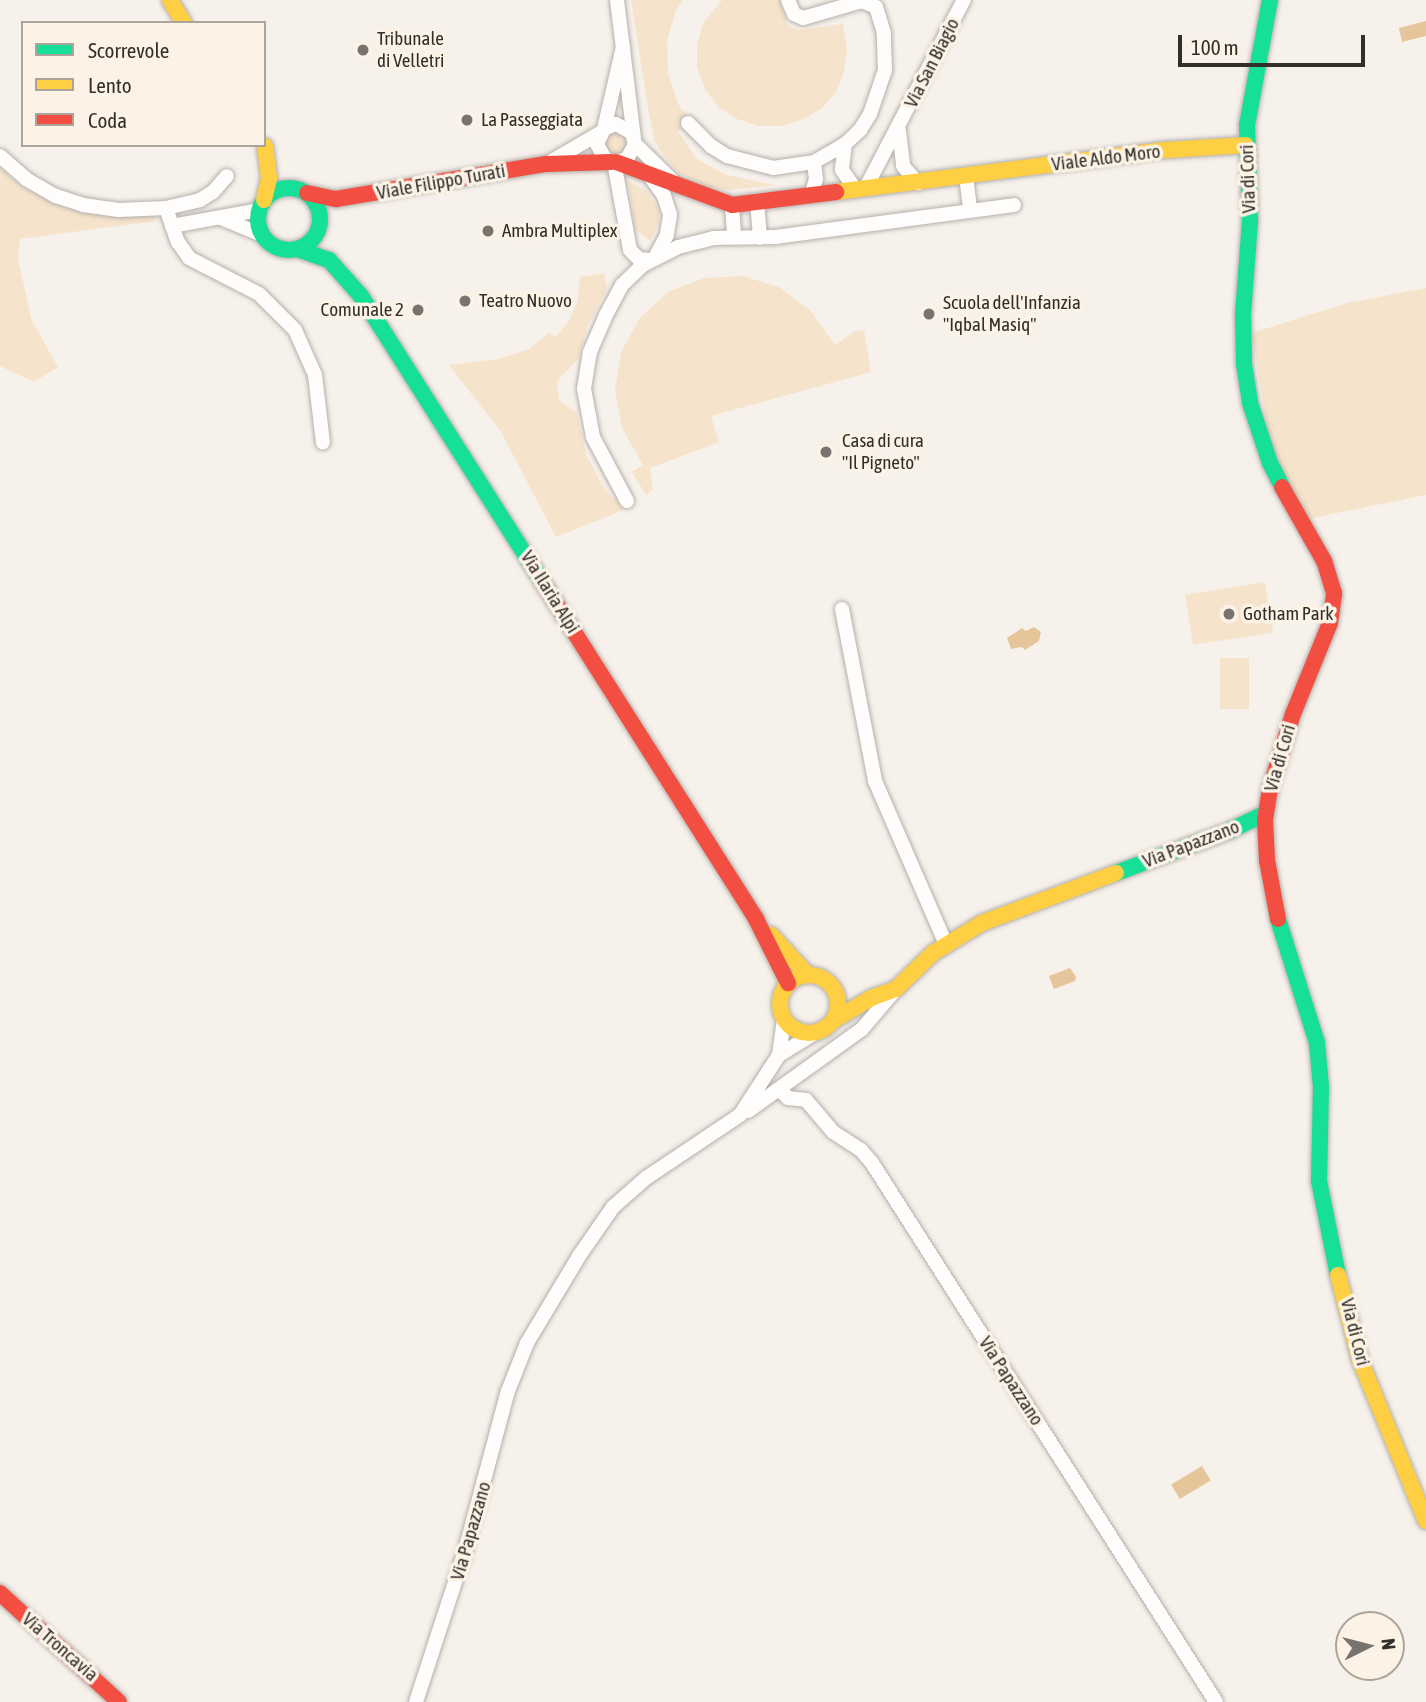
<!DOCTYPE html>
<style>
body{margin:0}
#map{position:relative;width:1426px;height:1702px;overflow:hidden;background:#f7f1eb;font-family:"Asap Condensed",sans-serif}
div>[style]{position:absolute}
.green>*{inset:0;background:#f6e3cb;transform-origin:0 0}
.round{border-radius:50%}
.water>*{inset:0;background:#e5c69b;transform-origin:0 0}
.roads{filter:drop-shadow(0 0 2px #b4b0ab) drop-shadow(0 0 2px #b4b0ab)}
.street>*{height:14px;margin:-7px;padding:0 7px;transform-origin:7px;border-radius:7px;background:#fefdfc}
.fast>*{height:16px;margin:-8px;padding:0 8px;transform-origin:8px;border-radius:8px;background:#16e098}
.fast>.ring{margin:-8px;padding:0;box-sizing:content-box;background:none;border:16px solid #16e098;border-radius:50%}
.slow>*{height:16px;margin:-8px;padding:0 8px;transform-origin:8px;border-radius:8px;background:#ffcf43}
.slow>.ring{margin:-8px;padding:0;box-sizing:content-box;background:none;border:16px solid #ffcf43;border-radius:50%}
.jam>*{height:16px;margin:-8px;padding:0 8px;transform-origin:8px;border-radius:8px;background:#f24e42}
.dots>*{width:19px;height:19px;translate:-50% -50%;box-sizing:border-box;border:4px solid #fcf2e6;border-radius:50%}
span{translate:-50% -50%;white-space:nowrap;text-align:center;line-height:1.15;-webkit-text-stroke:7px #fcf2e6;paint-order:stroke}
.poi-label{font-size:19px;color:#322f2a}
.left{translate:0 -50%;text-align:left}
.right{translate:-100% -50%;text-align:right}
.street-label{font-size:19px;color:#322f2a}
.legend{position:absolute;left:21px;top:21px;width:245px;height:126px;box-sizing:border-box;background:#fcf2e6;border:2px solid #aba49b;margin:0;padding:9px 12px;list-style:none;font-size:21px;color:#322f2a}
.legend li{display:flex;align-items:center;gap:14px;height:35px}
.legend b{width:35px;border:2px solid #aba49b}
.north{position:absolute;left:1335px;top:1611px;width:70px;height:70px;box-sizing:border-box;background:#fcf2e6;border:2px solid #aba49b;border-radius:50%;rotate:84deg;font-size:19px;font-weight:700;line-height:28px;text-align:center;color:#322f2a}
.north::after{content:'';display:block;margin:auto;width:24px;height:32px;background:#77736e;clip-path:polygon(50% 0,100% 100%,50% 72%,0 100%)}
.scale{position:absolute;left:1178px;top:35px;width:187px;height:32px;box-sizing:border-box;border:4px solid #322f2a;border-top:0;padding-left:9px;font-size:21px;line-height:24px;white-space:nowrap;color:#322f2a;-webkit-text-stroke:5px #fcf2e6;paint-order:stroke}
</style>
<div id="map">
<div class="green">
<div style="clip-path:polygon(631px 0,683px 0,676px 10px,667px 41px,668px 73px,678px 104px,691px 121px,678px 132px,697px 159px,726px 175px,775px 185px,728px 190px,706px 186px,679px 173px,665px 157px,655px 142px,649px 114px)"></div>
<div style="clip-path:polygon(722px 0,780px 0,787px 25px,799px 30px,843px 24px,847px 50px,844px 71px,836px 92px,822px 108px,804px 119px,782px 126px,759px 126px,737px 119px,718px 107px,705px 89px,697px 67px,697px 45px,703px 23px)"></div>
<div class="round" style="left:603px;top:131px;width:24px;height:24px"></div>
<div style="clip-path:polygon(0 167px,15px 182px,57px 205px,92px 213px,153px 213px,155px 221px,20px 239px,18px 260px,32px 321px,58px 367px,34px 382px,0 366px)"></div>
<div style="clip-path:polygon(628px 181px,647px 191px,659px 210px,659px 223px,650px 241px,635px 229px)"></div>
<div style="clip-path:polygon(604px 273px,607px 289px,587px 327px,579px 358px,557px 381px,559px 400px,577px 413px,586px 455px,604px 488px,624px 510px,556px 537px,501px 432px,449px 365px,499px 359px,529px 349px,549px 333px,556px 337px,569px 321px,577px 302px,580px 277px)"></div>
<div style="clip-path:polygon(742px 276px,779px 287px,810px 310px,835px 345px,855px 331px,864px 330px,871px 372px,711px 416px,719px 442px,650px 468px,653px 489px,646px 495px,632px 472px,643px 465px,622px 428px,615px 390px,621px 352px,640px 318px,668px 292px,704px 278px)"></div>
<div style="clip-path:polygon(1426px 288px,1426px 495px,1307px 519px,1280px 473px,1268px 433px,1252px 333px,1347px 303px)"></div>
<div style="left:1265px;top:582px;width:51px;height:81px;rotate:81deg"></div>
<div style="left:1249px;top:658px;width:51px;height:29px;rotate:90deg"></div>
</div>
<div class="water">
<div style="clip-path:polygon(1426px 21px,1426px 36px,1402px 42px,1399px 28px)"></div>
<div style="clip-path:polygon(1034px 627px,1041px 632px,1039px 641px,1025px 650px,1022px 647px,1011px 649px,1007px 638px,1022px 628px,1026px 631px)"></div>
<div style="clip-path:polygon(1070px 968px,1076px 977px,1075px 981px,1054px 989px,1049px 976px)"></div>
<div style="left:1202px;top:1466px;width:17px;height:36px;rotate:59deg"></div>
</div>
<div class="roads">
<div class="street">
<div style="left:617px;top:0;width:139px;rotate:83deg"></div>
<div style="left:688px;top:123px;width:33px;rotate:45deg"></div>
<div style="left:711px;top:146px;width:19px;rotate:32deg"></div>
<div style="left:727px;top:156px;width:48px;rotate:14.6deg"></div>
<div style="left:773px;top:168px;width:41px;rotate:-8.3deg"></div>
<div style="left:814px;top:162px;width:36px;rotate:-30deg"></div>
<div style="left:845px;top:144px;width:21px;rotate:-43deg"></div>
<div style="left:860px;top:130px;width:19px;rotate:-58deg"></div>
<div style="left:870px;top:114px;width:46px;rotate:-71.2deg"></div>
<div style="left:885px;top:70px;width:37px;rotate:-92deg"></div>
<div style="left:884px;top:33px;width:27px;rotate:-107deg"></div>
<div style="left:876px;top:7px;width:15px;rotate:-157deg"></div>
<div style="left:862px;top:1px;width:61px;rotate:163.9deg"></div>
<div style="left:803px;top:18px;width:10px;rotate:-156deg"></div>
<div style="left:794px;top:14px;width:15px;rotate:-113deg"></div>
<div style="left:604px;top:129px;width:13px;rotate:-23deg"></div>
<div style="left:616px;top:124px;width:18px;rotate:29deg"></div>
<div style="left:632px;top:133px;width:11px;rotate:75deg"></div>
<div style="left:635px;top:144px;width:17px;rotate:118deg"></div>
<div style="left:627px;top:159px;width:11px;rotate:165deg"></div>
<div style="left:616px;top:162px;width:11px;rotate:-165deg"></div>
<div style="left:605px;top:159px;width:17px;rotate:-118deg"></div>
<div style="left:597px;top:144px;width:17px;rotate:-65deg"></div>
<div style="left:604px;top:129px;width:84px;rotate:-77deg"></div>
<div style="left:899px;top:131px;width:35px;rotate:83deg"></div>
<div style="left:903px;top:166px;width:23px;rotate:49deg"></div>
<div style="left:635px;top:144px;width:52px;rotate:44.2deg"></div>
<div style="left:845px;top:144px;width:26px;rotate:97deg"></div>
<div style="left:842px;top:170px;width:24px;rotate:55deg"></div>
<div style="left:0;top:156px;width:35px;rotate:41deg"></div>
<div style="left:26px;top:179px;width:34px;rotate:30deg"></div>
<div style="left:56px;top:196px;width:28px;rotate:18deg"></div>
<div style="left:83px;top:205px;width:36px;rotate:8deg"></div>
<div style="left:119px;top:210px;width:47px;rotate:-2.4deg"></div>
<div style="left:166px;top:208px;width:35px;rotate:-13deg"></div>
<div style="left:200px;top:200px;width:15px;rotate:-32deg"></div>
<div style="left:213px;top:192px;width:21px;rotate:-49deg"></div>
<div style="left:550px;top:162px;width:58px;rotate:-30.1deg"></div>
<div style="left:614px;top:162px;width:89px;rotate:79.7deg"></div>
<div style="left:630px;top:250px;width:13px;rotate:45deg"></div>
<div style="left:639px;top:259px;width:11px;rotate:5deg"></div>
<div style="left:649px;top:175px;width:26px;rotate:54deg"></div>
<div style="left:664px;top:196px;width:20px;rotate:72deg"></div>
<div style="left:670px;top:215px;width:20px;rotate:99deg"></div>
<div style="left:667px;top:235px;width:26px;rotate:118deg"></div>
<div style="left:966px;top:176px;width:35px;rotate:83deg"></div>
<div style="left:865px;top:189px;width:213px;rotate:-62.4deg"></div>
<div style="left:811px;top:196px;width:18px;rotate:-74deg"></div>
<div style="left:816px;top:179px;width:17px;rotate:-97deg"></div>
<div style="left:757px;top:202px;width:36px;rotate:85deg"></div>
<div style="left:732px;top:205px;width:32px;rotate:86deg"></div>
<div style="left:166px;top:208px;width:36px;rotate:71deg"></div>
<div style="left:178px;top:242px;width:19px;rotate:55deg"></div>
<div style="left:189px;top:258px;width:79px;rotate:27.2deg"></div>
<div style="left:259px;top:294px;width:51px;rotate:45deg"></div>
<div style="left:295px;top:330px;width:49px;rotate:66deg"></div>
<div style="left:315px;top:375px;width:68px;rotate:83.3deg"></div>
<div style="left:221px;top:218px;width:44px;rotate:22.5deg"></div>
<div style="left:172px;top:226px;width:88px;rotate:-10.4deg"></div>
<div style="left:627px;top:501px;width:72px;rotate:-118deg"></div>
<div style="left:593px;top:437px;width:49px;rotate:-100.6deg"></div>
<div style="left:584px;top:389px;width:37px;rotate:-81deg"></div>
<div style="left:590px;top:352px;width:40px;rotate:-66.6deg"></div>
<div style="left:606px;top:315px;width:34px;rotate:-62deg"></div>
<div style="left:622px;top:285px;width:29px;rotate:-44deg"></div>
<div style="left:643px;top:265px;width:39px;rotate:-27deg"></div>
<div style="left:678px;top:247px;width:36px;rotate:-14deg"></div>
<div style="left:713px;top:238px;width:62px;rotate:-0.9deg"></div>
<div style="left:775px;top:237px;width:241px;rotate:-7.6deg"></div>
<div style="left:842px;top:609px;width:175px;rotate:79.1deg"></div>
<div style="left:875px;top:781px;width:178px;rotate:66.5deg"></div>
<div style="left:779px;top:1055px;width:42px;rotate:-31.4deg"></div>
<div style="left:780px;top:1090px;width:11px;rotate:45deg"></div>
<div style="left:788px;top:1098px;width:18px;rotate:6deg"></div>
<div style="left:806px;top:1100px;width:42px;rotate:49.8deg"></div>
<div style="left:833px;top:1132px;width:33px;rotate:33deg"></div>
<div style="left:861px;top:1150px;width:17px;rotate:50deg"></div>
<div style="left:872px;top:1163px;width:639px;rotate:57.45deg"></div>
<div style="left:748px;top:1111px;width:140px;rotate:-35.7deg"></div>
<div style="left:862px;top:1029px;width:52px;rotate:-49.6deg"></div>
<div style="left:416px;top:1702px;width:159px;rotate:-72deg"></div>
<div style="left:465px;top:1551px;width:166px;rotate:-75deg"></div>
<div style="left:508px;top:1391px;width:52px;rotate:-68.4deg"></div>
<div style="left:527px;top:1343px;width:101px;rotate:-59.1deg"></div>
<div style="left:579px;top:1256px;width:60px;rotate:-55.2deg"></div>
<div style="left:613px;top:1207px;width:44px;rotate:-41.3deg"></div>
<div style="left:646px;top:1178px;width:113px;rotate:-33.8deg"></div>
<div style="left:740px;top:1115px;width:72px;rotate:-57deg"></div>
<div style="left:779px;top:1055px;width:35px;rotate:-82deg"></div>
</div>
<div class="fast">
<div style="left:1270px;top:0;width:127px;rotate:100.4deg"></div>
<div style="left:1247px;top:125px;width:96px;rotate:88.2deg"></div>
<div style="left:1250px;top:221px;width:94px;rotate:94.3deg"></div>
<div style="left:1243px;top:315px;width:49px;rotate:88.8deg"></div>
<div style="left:1244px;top:364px;width:39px;rotate:81deg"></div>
<div style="left:1250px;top:403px;width:63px;rotate:71.6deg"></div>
<div style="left:1270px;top:463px;width:27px;rotate:63deg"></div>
<div class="ring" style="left:258px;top:188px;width:46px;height:46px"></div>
<div style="left:297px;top:249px;width:34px;rotate:19deg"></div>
<div style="left:329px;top:260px;width:48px;rotate:48.4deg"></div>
<div style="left:361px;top:296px;width:340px;rotate:57.6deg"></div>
<div style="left:1116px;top:873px;width:121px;rotate:-20.4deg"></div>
<div style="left:1229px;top:831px;width:41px;rotate:-25.9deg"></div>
<div style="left:1278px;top:919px;width:130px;rotate:72.5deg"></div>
<div style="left:1317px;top:1043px;width:44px;rotate:84.8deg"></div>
<div style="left:1321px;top:1087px;width:94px;rotate:91.2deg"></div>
<div style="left:1319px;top:1181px;width:96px;rotate:78.6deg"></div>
</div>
<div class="slow">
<div style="left:170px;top:0;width:27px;rotate:59deg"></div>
<div style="left:836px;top:192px;width:333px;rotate:-7.3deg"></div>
<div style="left:1166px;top:150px;width:80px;rotate:-3.6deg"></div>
<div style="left:264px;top:200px;width:23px;rotate:-77deg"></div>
<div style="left:269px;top:178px;width:32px;rotate:-97deg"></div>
<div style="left:771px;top:935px;width:54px;rotate:47.2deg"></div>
<div class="ring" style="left:780px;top:975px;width:42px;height:42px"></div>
<div style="left:834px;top:1020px;width:43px;rotate:-30.7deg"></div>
<div style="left:871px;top:998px;width:27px;rotate:-20deg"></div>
<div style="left:896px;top:989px;width:52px;rotate:-44.2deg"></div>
<div style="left:933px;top:953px;width:57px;rotate:-31.5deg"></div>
<div style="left:982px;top:923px;width:143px;rotate:-20.5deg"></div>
<div style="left:1338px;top:1275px;width:88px;rotate:75.5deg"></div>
<div style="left:1360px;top:1360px;width:174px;rotate:67.7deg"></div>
</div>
<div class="jam">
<div style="left:616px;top:162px;width:124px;rotate:20.3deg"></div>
<div style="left:732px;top:205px;width:105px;rotate:-7.1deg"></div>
<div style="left:307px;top:193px;width:30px;rotate:12deg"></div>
<div style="left:336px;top:199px;width:213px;rotate:-9.5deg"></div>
<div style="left:546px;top:164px;width:65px;rotate:-1.8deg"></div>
<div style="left:543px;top:583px;width:398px;rotate:57.6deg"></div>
<div style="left:756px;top:919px;width:72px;rotate:63.4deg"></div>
<div style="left:1278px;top:919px;width:60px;rotate:-100.6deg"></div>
<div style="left:1267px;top:860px;width:40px;rotate:-92.9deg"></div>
<div style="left:1265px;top:820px;width:31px;rotate:-81deg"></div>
<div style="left:1270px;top:789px;width:78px;rotate:-73deg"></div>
<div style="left:1293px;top:714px;width:98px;rotate:-67.9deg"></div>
<div style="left:1330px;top:623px;width:30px;rotate:-82deg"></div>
<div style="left:1334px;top:593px;width:34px;rotate:-107deg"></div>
<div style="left:1324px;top:561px;width:85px;rotate:-119.6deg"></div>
<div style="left:0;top:1593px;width:161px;rotate:42.5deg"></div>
</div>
</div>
<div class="dots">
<div style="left:363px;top:50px;background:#77736e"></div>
<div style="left:467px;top:120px;background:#77736e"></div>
<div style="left:488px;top:231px;background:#77736e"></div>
<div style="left:465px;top:301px;background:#77736e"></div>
<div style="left:418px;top:310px;background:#77736e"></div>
<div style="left:929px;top:314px;background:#77736e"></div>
<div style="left:826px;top:452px;background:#77736e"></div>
<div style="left:1229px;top:614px;background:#77736e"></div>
</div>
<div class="poi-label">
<span class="left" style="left:377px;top:50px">Tribunale<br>di Velletri</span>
<span class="left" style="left:481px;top:120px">La Passeggiata</span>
<span class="left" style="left:502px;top:231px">Ambra Multiplex</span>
<span class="left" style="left:479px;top:301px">Teatro Nuovo</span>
<span class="left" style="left:943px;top:314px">Scuola dell'Infanzia<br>"Iqbal Masiq"</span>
<span class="right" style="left:404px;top:310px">Comunale 2</span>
<span class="left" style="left:842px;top:452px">Casa di cura<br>"Il Pigneto"</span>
<span class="left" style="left:1243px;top:614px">Gotham Park</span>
</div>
<div class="street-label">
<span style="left:932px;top:63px;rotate:-63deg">Via San Biagio</span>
<span style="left:1106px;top:158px;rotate:-7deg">Viale Aldo Moro</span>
<span style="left:1248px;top:179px;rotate:-92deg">Via di Cori</span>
<span style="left:441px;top:182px;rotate:-10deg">Viale Filippo Turati</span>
<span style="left:550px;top:592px;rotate:58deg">Via Ilaria Alpi</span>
<span style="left:1280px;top:758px;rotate:-74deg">Via di Cori</span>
<span style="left:1191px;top:844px;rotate:-21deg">Via Papazzano</span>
<span style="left:1355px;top:1332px;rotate:76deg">Via di Cori</span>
<span style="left:1011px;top:1381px;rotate:57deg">Via Papazzano</span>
<span style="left:471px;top:1531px;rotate:-74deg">Via Papazzano</span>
<span style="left:60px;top:1647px;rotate:41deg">Via Troncavia</span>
</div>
<ul class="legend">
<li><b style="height:9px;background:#16e098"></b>Scorrevole</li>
<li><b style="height:9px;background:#ffcf43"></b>Lento</li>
<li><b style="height:9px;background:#f24e42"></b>Coda</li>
</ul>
<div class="north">N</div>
<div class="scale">100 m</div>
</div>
